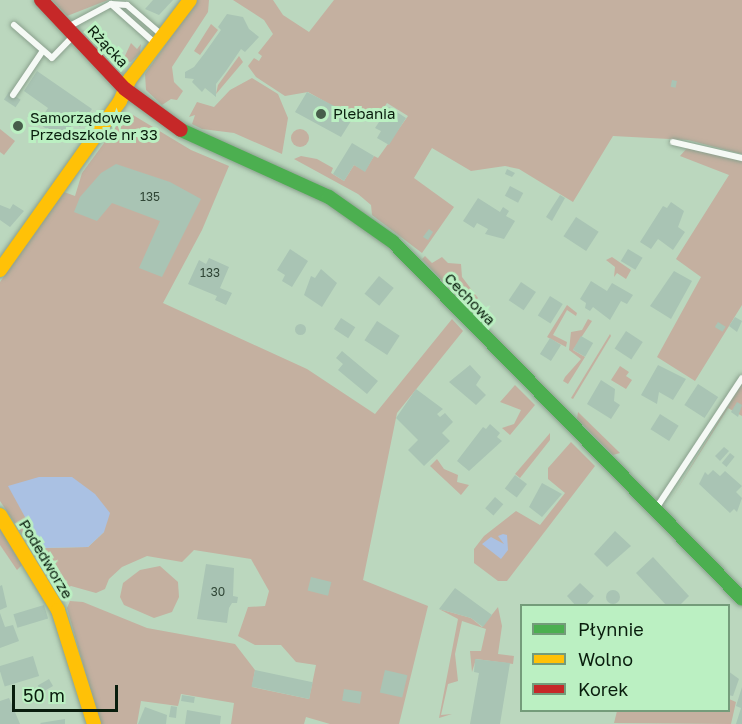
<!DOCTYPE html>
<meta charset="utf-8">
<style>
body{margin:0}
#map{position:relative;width:742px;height:724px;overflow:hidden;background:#bbd7be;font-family:"Golos Text",sans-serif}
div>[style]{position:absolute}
.green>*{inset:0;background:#c4b0a0}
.round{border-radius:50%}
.water>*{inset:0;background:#aac1e3}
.building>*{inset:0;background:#a9c4b4;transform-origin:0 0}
.roads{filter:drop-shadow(0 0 2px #8aa08d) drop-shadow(0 0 2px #8aa08d)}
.lane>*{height:6px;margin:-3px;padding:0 3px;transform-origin:3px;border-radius:3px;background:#f5f9f5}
.fast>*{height:14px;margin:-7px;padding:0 7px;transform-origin:7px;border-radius:7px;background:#4caf50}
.slow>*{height:14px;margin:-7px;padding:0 7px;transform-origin:7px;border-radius:7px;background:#ffc107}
.jam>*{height:14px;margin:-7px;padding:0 7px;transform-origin:7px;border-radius:7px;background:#c62828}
.dots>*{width:16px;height:16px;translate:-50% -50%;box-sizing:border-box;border:3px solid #bbf0c2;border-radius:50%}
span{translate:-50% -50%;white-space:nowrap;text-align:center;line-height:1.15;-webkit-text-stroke:6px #bbf0c2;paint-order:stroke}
.number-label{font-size:12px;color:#314737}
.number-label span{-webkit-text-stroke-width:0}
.street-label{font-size:15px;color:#091d0d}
.poi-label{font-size:15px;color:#091d0d}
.left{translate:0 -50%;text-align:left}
.legend{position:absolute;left:520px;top:604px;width:210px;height:108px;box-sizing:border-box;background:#bbf0c2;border:2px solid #749c7a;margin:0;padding:8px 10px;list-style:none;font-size:18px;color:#091d0d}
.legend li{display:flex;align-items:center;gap:12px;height:30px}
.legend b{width:30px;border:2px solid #749c7a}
.scale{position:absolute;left:12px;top:685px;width:106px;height:27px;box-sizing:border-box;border:3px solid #091d0d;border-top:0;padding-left:8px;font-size:18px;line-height:21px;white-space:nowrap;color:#091d0d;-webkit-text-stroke:4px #bbf0c2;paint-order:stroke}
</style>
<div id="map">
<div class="green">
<div style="clip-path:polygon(52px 0,108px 0,67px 16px)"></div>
<div style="clip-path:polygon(197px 0,209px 0,208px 12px,172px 67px,174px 82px,183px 91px,177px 100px,171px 99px,162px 105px,146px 90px,145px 74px)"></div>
<div style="clip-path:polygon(233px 0,273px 0,283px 15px,309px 32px,334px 0,742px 0,742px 154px,688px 140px,613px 136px,573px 202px,519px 169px,505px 166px,471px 171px,432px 148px,414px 178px,454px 207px,422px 253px,372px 215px,371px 205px,358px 194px,294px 159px,301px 156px,317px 159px,333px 168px,331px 173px,344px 181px,354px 165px,365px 171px,374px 156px,378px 158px,408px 116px,387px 103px,379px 115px,354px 118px,308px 92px,285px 96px,256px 77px,248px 66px,254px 58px,259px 61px,262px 56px,258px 53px,273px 34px,264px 20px)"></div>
<div style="clip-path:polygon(211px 24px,218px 30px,200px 55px,194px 51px)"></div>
<div style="clip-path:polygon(95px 32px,101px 38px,102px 47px,117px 52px,112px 57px,109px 59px,96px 47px)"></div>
<div style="clip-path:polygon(131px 43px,137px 49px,141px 44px,140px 53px,131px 62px,116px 60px,123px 60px)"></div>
<div style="clip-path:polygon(239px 56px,243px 62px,216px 94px,218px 85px)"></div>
<div style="clip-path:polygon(252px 78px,278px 94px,288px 118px,282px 154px,234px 133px,202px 129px,192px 124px,195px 115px,189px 117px,197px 102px,214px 107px,230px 90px)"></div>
<div style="clip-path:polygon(evenodd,133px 115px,191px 150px,229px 166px,202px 230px,163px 303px,307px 369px,375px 414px,452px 319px,463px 331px,397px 413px,363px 580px,428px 606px,399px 724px,330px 724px,306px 717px,304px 724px,231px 724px,234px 703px,181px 694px,178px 706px,141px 701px,137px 724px,100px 724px,67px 608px,70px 601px,83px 602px,147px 628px,235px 644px,255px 670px,252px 687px,309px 699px,316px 665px,296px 662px,281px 645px,255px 645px,238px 636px,248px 607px,265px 606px,269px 591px,251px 559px,194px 550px,182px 562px,147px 556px,122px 567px,109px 579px,105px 589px,96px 593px,71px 586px,60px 591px,0 501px,0 282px,64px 192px,75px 196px,82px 173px,121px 120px,133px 115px,104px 532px,88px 547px,42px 548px,104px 532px)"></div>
<div style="clip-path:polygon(0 129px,15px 141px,4px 155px,0 152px)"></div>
<div class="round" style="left:291px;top:129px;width:18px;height:18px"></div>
<div style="clip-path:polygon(688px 147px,742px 160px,742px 305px,695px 381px,657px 357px,701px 277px,676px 259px,729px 175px,680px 156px)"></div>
<div style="clip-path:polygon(425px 256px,432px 263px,442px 257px,448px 263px,461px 264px,462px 277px,478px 298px,473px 306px,467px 307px,422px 259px)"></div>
<div style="clip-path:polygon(612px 257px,631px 270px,626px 279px,617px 273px,614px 277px,615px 267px,606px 260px)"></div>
<div style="clip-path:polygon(567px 305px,577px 313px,576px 316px,567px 310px,553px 335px,567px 342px,566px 347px,547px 337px)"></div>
<div style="clip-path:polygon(588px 319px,592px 321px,573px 350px,585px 357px,568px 384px,563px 381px,565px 377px,581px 359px,569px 350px,571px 332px,582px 330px)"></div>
<div style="clip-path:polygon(610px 334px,611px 336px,573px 399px,571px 398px)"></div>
<div style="clip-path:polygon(620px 366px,629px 372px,626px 376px,632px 380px,626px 389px,611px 380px)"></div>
<div style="clip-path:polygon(742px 383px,742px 416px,728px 408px,668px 504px)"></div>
<div style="clip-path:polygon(515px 385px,535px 405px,510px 435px,502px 428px,514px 424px,521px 410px,500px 402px)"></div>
<div style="clip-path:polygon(578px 412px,620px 453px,613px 455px,577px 419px)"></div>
<div style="clip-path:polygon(550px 433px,550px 440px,520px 478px,515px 474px)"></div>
<div style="clip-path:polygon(571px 442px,595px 466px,507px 581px,498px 581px,474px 563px,474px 549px,484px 536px,516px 511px,540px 525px,565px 493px,548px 479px,548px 468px)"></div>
<div style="clip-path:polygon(437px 459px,444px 469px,458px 475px,457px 482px,469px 485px,461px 495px,430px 466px)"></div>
<div style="clip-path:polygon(0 525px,22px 565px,17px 570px,0 545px)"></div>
<div style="clip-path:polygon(160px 566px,178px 582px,179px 597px,172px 612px,154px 618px,124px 605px,120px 597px,123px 583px,140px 570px)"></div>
<div style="clip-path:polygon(498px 607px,502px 626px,498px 654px,514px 656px,513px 664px,476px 659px,472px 672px,470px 651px,481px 651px,486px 629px,462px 621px,455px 654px,458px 681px,448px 684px,441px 715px,452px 714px,439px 718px,458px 619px,439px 609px,471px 618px,482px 627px)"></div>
<div style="clip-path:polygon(729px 699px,736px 702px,731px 724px,614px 723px,617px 711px,728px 710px)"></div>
</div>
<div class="water">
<div style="clip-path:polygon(39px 477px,72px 477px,95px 494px,110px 513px,104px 532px,88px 547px,42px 548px,8px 486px)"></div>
<div style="clip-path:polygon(503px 534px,507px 535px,508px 550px,501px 559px,482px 544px,491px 537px,504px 544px,498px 536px)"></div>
</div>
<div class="building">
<div style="clip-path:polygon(153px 0,173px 0,159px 15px,145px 9px)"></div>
<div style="clip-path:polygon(227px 14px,243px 17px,249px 29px,259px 37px,245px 52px,241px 49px,226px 71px,216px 84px,216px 97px,205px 88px,202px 92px,192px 82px,194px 79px,185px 78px,185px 72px,194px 67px,204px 54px,221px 30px,218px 27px)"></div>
<div style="clip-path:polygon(37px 71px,92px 109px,80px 127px,73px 122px,65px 142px,38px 123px,48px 108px,24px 91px)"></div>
<div style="left:672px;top:80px;width:5px;height:7px;rotate:11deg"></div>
<div style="left:9px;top:92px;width:14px;height:9px;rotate:34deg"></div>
<div style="clip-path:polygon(307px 92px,344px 111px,342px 116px,351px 121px,341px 137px,295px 112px)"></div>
<div style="clip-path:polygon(389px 107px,406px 118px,389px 145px,377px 138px,381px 131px,375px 128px)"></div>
<div style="clip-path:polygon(352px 143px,374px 156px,365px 172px,354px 165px,344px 181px,333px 174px)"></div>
<div style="clip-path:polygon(116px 164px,170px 182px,201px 199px,162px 277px,139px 268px,160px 221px,112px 203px,97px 221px,74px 212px,80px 197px,101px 173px)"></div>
<div style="clip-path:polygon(507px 169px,515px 173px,512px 177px,505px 174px)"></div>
<div style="left:510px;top:186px;width:15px;height:11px;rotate:28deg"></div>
<div style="clip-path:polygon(560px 195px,565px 198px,552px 221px,546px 217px)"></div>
<div style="clip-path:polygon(478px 198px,500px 212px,503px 207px,509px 211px,506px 216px,515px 221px,504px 239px,485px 234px,488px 229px,477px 223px,474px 228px,463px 221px)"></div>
<div style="clip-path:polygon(671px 202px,684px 211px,678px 227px,685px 232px,673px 250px,658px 239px,651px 249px,640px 242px,663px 206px,667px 208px)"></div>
<div style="clip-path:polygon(13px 204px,24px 211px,10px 227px,0 220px,0 205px,10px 209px)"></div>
<div style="left:576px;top:217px;width:27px;height:23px;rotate:33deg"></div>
<div style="clip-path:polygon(429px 229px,433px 232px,428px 240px,423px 237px)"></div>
<div style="clip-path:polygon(290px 249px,308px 261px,292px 287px,282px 281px,285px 275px,277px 270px)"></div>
<div style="left:628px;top:249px;width:17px;height:14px;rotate:31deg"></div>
<div style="clip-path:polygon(209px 258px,229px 267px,220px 288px,232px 293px,226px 305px,215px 300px,217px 296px,188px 284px,199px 260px,206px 264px)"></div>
<div style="clip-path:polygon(321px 269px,337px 283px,322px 307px,304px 295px,311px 276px,315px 278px)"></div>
<div style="clip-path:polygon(674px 271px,692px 281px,671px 319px,650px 306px)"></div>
<div style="left:379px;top:276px;width:19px;height:23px;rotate:39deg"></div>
<div style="clip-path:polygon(591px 281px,607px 291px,612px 283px,633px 295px,627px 304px,621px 301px,610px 320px,593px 307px,590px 311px,585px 308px,586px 303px,580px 299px)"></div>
<div style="left:521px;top:282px;width:18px;height:22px;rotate:34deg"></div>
<div style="left:550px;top:296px;width:15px;height:23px;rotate:32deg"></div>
<div style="clip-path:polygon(735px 317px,742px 321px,737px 332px,729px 326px)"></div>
<div style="left:341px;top:318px;width:17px;height:13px;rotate:33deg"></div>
<div style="left:377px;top:321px;width:27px;height:23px;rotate:33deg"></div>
<div style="left:718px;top:322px;width:9px;height:6px;rotate:32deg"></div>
<div class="round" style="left:294.5px;top:323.5px;width:11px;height:11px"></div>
<div style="left:626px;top:331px;width:20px;height:21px;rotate:33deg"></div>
<div style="left:581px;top:336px;width:14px;height:16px;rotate:30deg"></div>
<div style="left:550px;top:338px;width:13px;height:19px;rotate:32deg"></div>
<div style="clip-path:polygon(342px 351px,378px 381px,367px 394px,338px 370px,343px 364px,336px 358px)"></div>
<div style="clip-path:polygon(470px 365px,481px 377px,476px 385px,486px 395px,476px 405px,449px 382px)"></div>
<div style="clip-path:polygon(658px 365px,686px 379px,673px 400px,659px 392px,657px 404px,641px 395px)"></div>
<div style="clip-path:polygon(601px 380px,615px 389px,614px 401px,620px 405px,611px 419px,587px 404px)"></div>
<div style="left:698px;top:384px;width:24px;height:25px;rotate:33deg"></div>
<div style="clip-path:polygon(416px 389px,443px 409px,437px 414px,440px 417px,445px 413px,453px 422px,442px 433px,450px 441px,424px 466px,408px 450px,418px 440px,396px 418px)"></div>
<div style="clip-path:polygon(737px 402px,742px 405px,738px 417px,731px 412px)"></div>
<div style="left:660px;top:414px;width:22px;height:18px;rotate:32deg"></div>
<div style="clip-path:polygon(490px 424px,500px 433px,497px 437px,502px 441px,469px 471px,457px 461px,483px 427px,486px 429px)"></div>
<div style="clip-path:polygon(724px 447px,729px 451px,720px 461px,715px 456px)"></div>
<div style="left:730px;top:453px;width:6px;height:13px;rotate:39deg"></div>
<div style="clip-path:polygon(713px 470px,720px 476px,725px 471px,742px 486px,736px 492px,742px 498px,737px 512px,734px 509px,730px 513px,699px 484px,705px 472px,708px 475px)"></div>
<div style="left:515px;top:475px;width:15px;height:17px;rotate:37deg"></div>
<div style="clip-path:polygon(542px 483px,562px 494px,542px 517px,529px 507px)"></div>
<div style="left:495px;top:497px;width:11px;height:15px;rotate:41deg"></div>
<div style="clip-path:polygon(615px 531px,631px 546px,607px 567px,594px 554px)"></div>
<div style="clip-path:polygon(653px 557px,689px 596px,679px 606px,667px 606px,636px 573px)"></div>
<div style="clip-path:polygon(206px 564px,234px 568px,233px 596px,238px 597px,237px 603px,232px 603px,229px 608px,227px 623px,197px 619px)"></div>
<div style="left:311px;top:577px;width:21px;height:14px;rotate:14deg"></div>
<div style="clip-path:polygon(580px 583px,594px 596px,585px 606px,576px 606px,567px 596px)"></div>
<div style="clip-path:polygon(2px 585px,7px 607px,0 610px,0 586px)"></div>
<div style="clip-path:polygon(455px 588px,492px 615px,483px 627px,471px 618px,439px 609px)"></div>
<div class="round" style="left:606px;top:590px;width:14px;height:14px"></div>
<div style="left:44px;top:605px;width:14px;height:32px;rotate:73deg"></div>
<div style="clip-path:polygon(0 613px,5px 627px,13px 625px,19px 641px,0 648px)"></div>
<div style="left:33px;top:656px;width:21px;height:36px;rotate:73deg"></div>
<div style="clip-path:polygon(475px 659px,510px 663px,500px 724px,470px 724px,479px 673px,474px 672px)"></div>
<div style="left:255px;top:670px;width:59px;height:17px;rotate:12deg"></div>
<div style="left:385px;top:670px;width:23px;height:23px;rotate:13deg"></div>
<div style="clip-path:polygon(728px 671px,739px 679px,733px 696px,728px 695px)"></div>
<div style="left:49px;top:679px;width:8px;height:13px;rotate:60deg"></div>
<div style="clip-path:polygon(742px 687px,742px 724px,736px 724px,741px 708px,736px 706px)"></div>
<div style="left:344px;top:689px;width:18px;height:12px;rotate:9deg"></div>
<div style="left:182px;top:695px;width:13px;height:6px;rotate:9deg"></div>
<div style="clip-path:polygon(9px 698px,20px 724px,0 724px,0 701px)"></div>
<div style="clip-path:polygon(171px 706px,177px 707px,176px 718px,169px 717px)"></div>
<div style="clip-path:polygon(145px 707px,167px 715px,166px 724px,138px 724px)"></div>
<div style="clip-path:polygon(187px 710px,221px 716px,220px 724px,185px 724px)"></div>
<div style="clip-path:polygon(65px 719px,65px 724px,41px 724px,40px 723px)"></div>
</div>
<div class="roads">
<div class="lane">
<div style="left:111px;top:4px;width:16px;rotate:4deg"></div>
<div style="left:127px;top:5px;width:46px;rotate:40.6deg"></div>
<div style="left:14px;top:25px;width:50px;rotate:41deg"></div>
<div style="left:52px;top:58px;width:29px;rotate:-46deg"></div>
<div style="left:68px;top:27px;width:49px;rotate:-28.1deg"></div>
<div style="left:111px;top:4px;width:59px;rotate:41.6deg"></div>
<div style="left:13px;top:95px;width:52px;rotate:-56deg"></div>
<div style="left:673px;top:142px;width:71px;rotate:13.1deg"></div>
<div style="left:655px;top:510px;width:158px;rotate:-56.6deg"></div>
</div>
<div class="fast">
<div style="left:181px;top:130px;width:162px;rotate:24.4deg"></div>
<div style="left:329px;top:197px;width:78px;rotate:35.1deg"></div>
<div style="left:393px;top:242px;width:499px;rotate:45.6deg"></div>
</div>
<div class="slow">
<div style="left:0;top:270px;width:207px;rotate:-54.6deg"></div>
<div style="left:120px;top:101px;width:24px;rotate:-66deg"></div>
<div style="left:130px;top:79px;width:99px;rotate:-52.8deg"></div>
<div style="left:0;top:515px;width:111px;rotate:58.6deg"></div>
<div style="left:58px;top:610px;width:120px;rotate:72.5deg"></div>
</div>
<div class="jam">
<div style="left:41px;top:0;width:122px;rotate:46.7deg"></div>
<div style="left:125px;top:89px;width:69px;rotate:36.2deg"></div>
</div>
</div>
<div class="dots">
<div style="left:321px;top:114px;background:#475e4b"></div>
<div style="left:18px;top:126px;background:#475e4b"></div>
</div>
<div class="number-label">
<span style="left:150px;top:197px">135</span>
<span style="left:210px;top:273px">133</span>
<span style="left:218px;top:592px">30</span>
</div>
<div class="street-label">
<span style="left:108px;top:46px;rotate:47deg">Rżącka</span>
<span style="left:470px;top:299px;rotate:46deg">Cechowa</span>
<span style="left:46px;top:559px;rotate:59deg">Podedworze</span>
</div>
<div class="poi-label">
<span class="left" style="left:333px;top:114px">Plebania</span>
<span class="left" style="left:30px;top:126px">Samorządowe<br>Przedszkole nr 33</span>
</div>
<ul class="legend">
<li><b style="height:8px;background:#4caf50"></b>Płynnie</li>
<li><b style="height:8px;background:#ffc107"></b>Wolno</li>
<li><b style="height:8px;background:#c62828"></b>Korek</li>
</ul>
<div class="scale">50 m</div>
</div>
